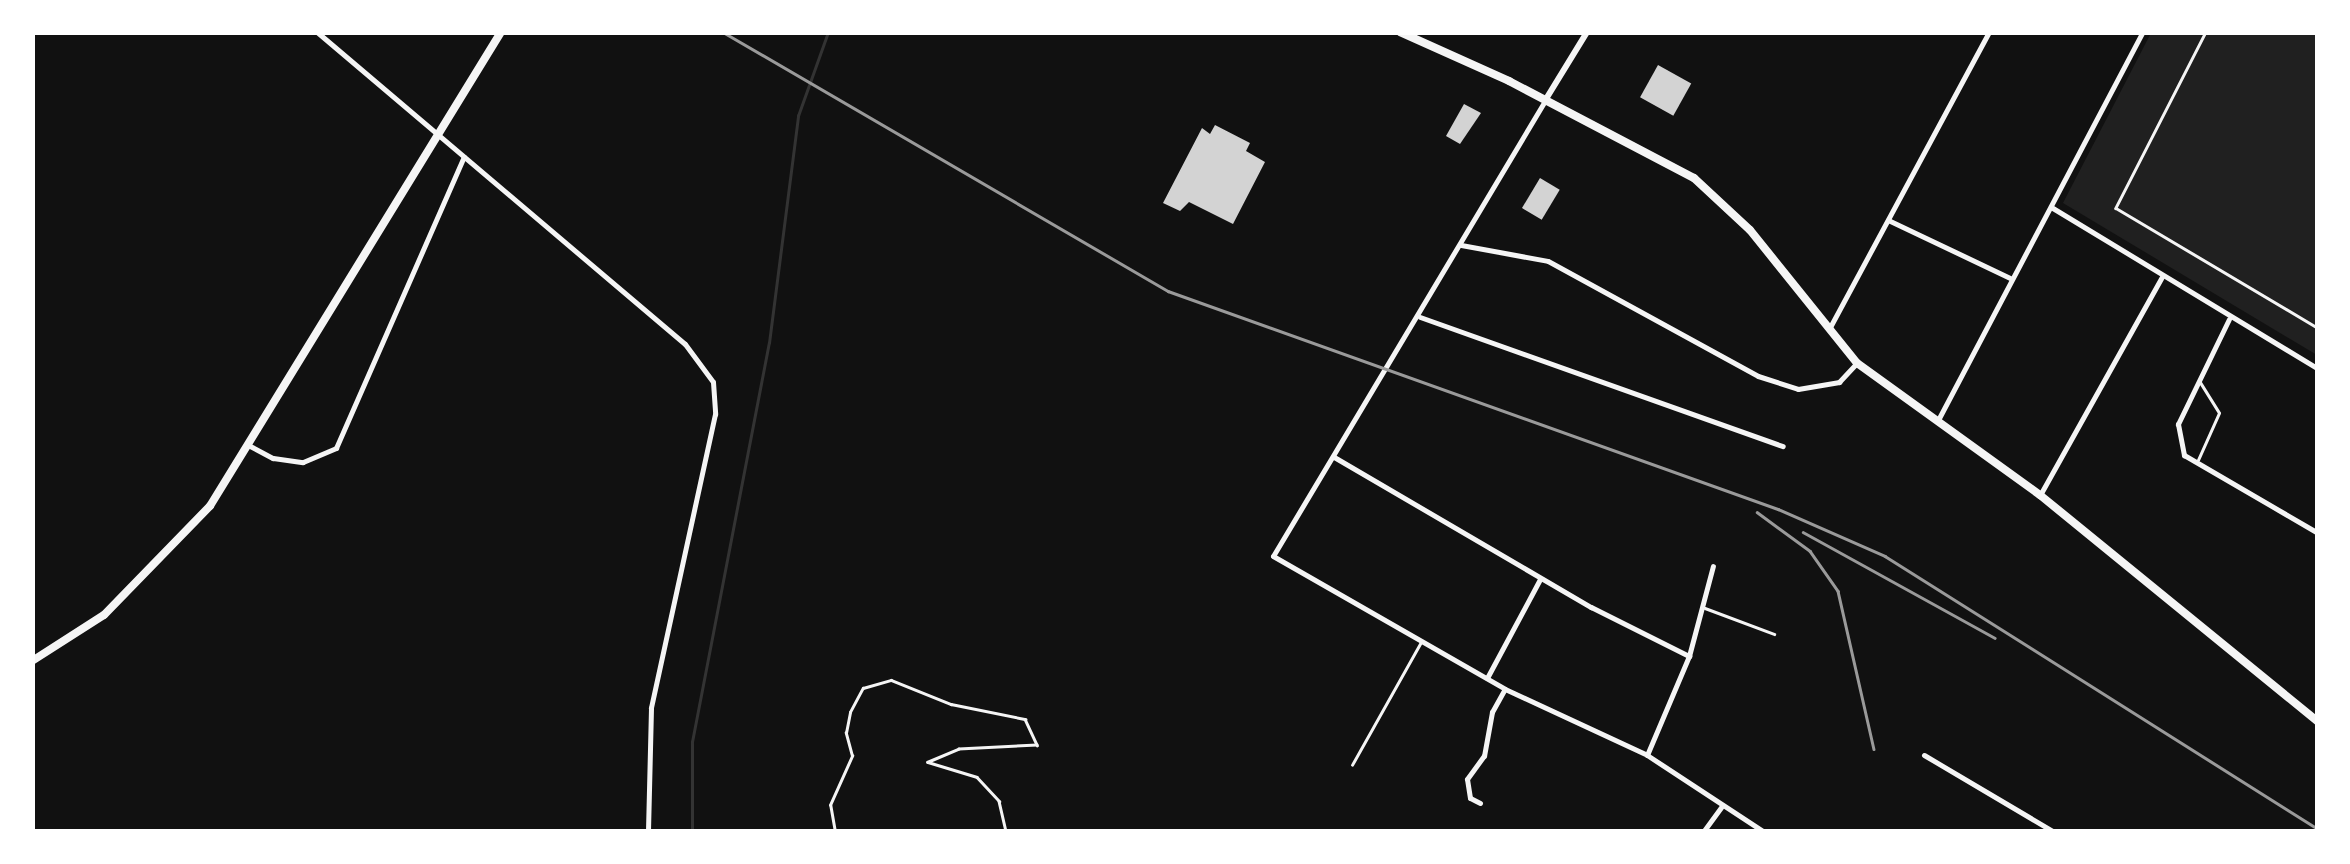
<!DOCTYPE html>
<style>
body{margin:0}
#map{position:relative;width:2350px;height:864px;overflow:hidden;background:#111;font-family:"DM Sans",sans-serif}
div>[style]{position:absolute}
.green>*{inset:0;background:#202020}
.stream>*{height:2.5px;margin:-1.25px;padding:0 1.25px;transform-origin:1.25px;border-radius:1.25px;background:#333}
.building>*{inset:0;background:#d3d3d3;transform-origin:0 0}
.path>*{height:2.5px;margin:-1.25px;padding:0 1.25px;transform-origin:1.25px;border-radius:1.25px;background:#f5f5f5}
.service>*{height:2.5px;margin:-1.25px;padding:0 1.25px;transform-origin:1.25px;border-radius:1.25px;background:#f5f5f5}
.minor>*{height:5px;margin:-2.5px;padding:0 2.5px;transform-origin:2.5px;border-radius:2.5px;background:#f5f5f5}
.tertiary>*{height:6px;margin:-3px;padding:0 3px;transform-origin:3px;border-radius:3px;background:#f5f5f5}
.primary>*{height:8px;margin:-4px;padding:0 4px;transform-origin:4px;border-radius:4px;background:#f5f5f5}
.trunk>*{height:8px;margin:-4px;padding:0 4px;transform-origin:4px;border-radius:4px;background:#f5f5f5}
.rail>*{height:2.5px;margin:-1.25px;padding:0 1.25px;transform-origin:1.25px;border-radius:1.25px;background:#9a9a9a}
span{translate:-50% -50%;white-space:nowrap;text-align:center;line-height:1.15;-webkit-text-stroke:8px #fff;paint-order:stroke}
.frame{position:absolute;inset:0;border:35px solid #fff;pointer-events:none}
</style>
<div id="map">
<div class="green">
<div style="clip-path:polygon(2151px 33px,2317px 33px,2317px 355px,2063px 203px)"></div>
</div>
<div class="stream">
<div style="left:692px;top:832px;width:90px;rotate:-90deg"></div>
<div style="left:692px;top:742px;width:406px;rotate:-79.1deg"></div>
<div style="left:769px;top:343px;width:229px;rotate:-82.7deg"></div>
<div style="left:798px;top:116px;width:89px;rotate:-70.3deg"></div>
</div>
<div class="building">
<div style="left:1658px;top:65px;width:38px;height:37px;rotate:29deg"></div>
<div style="clip-path:polygon(1464px 104px,1481px 113px,1460px 144px,1446px 136px)"></div>
<div style="clip-path:polygon(1215px 125px,1250px 143px,1246px 151px,1265px 162px,1233px 224px,1189px 202px,1180px 211px,1163px 203px,1202px 128px,1210px 134px)"></div>
<div style="left:1540px;top:178px;width:23px;height:35px;rotate:31deg"></div>
</div>
<div class="path">
<div style="left:2206px;top:32px;width:198px;rotate:117.1deg"></div>
<div style="left:2116px;top:208px;width:235px;rotate:30.7deg"></div>
<div style="left:835px;top:832px;width:27px;rotate:-100deg"></div>
<div style="left:830px;top:805px;width:54px;rotate:-65.8deg"></div>
<div style="left:852px;top:756px;width:24px;rotate:-105deg"></div>
<div style="left:846px;top:733px;width:21px;rotate:-79deg"></div>
<div style="left:850px;top:712px;width:27px;rotate:-62deg"></div>
<div style="left:863px;top:688px;width:29px;rotate:-16deg"></div>
<div style="left:891px;top:680px;width:65px;rotate:21.8deg"></div>
<div style="left:951px;top:704px;width:76px;rotate:11.5deg"></div>
<div style="left:1025px;top:719px;width:29px;rotate:65deg"></div>
<div style="left:1037px;top:745px;width:78px;rotate:177.1deg"></div>
<div style="left:959px;top:749px;width:34px;rotate:157deg"></div>
<div style="left:928px;top:762px;width:51px;rotate:17deg"></div>
<div style="left:977px;top:777px;width:33px;rotate:47deg"></div>
<div style="left:999px;top:801px;width:32px;rotate:77deg"></div>
</div>
<div class="service">
<div style="left:2198px;top:460px;width:51px;rotate:-65.9deg"></div>
<div style="left:2219px;top:413px;width:36px;rotate:-122deg"></div>
<div style="left:1705px;top:608px;width:74px;rotate:20.6deg"></div>
<div style="left:1352px;top:765px;width:141px;rotate:-60.7deg"></div>
</div>
<div class="minor">
<div style="left:317px;top:32px;width:482px;rotate:40.3deg"></div>
<div style="left:685px;top:344px;width:47px;rotate:53.6deg"></div>
<div style="left:713px;top:382px;width:32px;rotate:86deg"></div>
<div style="left:715px;top:414px;width:301px;rotate:102.3deg"></div>
<div style="left:651px;top:708px;width:124px;rotate:91.4deg"></div>
<div style="left:1546px;top:99px;width:532px;rotate:120.85deg"></div>
<div style="left:1273px;top:556px;width:267px;rotate:29.8deg"></div>
<div style="left:1505px;top:689px;width:157px;rotate:24.9deg"></div>
<div style="left:1647px;top:755px;width:140px;rotate:33.3deg"></div>
<div style="left:2051px;top:207px;width:312px;rotate:31.2deg"></div>
<div style="left:1888px;top:220px;width:135px;rotate:25.4deg"></div>
<div style="left:1461px;top:245px;width:88px;rotate:10.4deg"></div>
<div style="left:1548px;top:261px;width:239px;rotate:28.7deg"></div>
<div style="left:1758px;top:376px;width:42px;rotate:18deg"></div>
<div style="left:1798px;top:389px;width:42px;rotate:-9.7deg"></div>
<div style="left:1839px;top:382px;width:25px;rotate:-47deg"></div>
<div style="left:1420px;top:317px;width:385px;rotate:19.6deg"></div>
<div style="left:2229px;top:319px;width:117px;rotate:115.9deg"></div>
<div style="left:2178px;top:424px;width:32px;rotate:79deg"></div>
<div style="left:2184px;top:455px;width:155px;rotate:30.2deg"></div>
<div style="left:1829px;top:329px;width:337px;rotate:-61.7deg"></div>
<div style="left:1938px;top:420px;width:439px;rotate:-62.2deg"></div>
<div style="left:250px;top:446px;width:26px;rotate:28deg"></div>
<div style="left:273px;top:458px;width:30px;rotate:8deg"></div>
<div style="left:303px;top:462px;width:36px;rotate:-23deg"></div>
<div style="left:336px;top:448px;width:318px;rotate:-66.3deg"></div>
<div style="left:1334px;top:457px;width:298px;rotate:30.3deg"></div>
<div style="left:1591px;top:607px;width:110px;rotate:26.6deg"></div>
<div style="left:2040px;top:495px;width:250px;rotate:-60.8deg"></div>
<div style="left:1487px;top:678px;width:112px;rotate:-61.8deg"></div>
<div style="left:1647px;top:755px;width:108px;rotate:-67deg"></div>
<div style="left:1689px;top:656px;width:93px;rotate:-75.1deg"></div>
<div style="left:1924px;top:755px;width:151px;rotate:30.6deg"></div>
<div style="left:1480px;top:803px;width:11px;rotate:-153deg"></div>
<div style="left:1470px;top:798px;width:19px;rotate:-99deg"></div>
<div style="left:1467px;top:779px;width:29px;rotate:-54deg"></div>
<div style="left:1484px;top:756px;width:45px;rotate:-79.7deg"></div>
<div style="left:1492px;top:712px;width:26px;rotate:-61deg"></div>
<div style="left:1703px;top:832px;width:31px;rotate:-54deg"></div>
</div>
<div class="tertiary">
<div style="left:1546px;top:99px;width:79px;rotate:-58.5deg"></div>
</div>
<div class="primary">
<div style="left:1400px;top:32px;width:120px;rotate:24.2deg"></div>
<div style="left:1509px;top:81px;width:209px;rotate:27.7deg"></div>
<div style="left:1694px;top:178px;width:76px;rotate:42.9deg"></div>
<div style="left:1750px;top:230px;width:171px;rotate:51.2deg"></div>
<div style="left:1857px;top:363px;width:226px;rotate:35.8deg"></div>
<div style="left:2040px;top:495px;width:359px;rotate:39.2deg"></div>
</div>
<div class="trunk">
<div style="left:32px;top:661px;width:85px;rotate:-32.6deg"></div>
<div style="left:104px;top:615px;width:152px;rotate:-45.8deg"></div>
<div style="left:210px;top:506px;width:556px;rotate:-58.45deg"></div>
</div>
<div class="rail">
<div style="left:723px;top:32px;width:515px;rotate:30.2deg"></div>
<div style="left:1168px;top:291px;width:648px;rotate:19.67deg"></div>
<div style="left:1778px;top:509px;width:117px;rotate:23.7deg"></div>
<div style="left:1885px;top:556px;width:512px;rotate:32.23deg"></div>
<div style="left:1757px;top:512px;width:66px;rotate:36.3deg"></div>
<div style="left:1810px;top:551px;width:49px;rotate:55deg"></div>
<div style="left:1838px;top:591px;width:162px;rotate:77.2deg"></div>
<div style="left:1803px;top:532px;width:219px;rotate:28.9deg"></div>
</div>
<div class="frame"></div>
</div>
